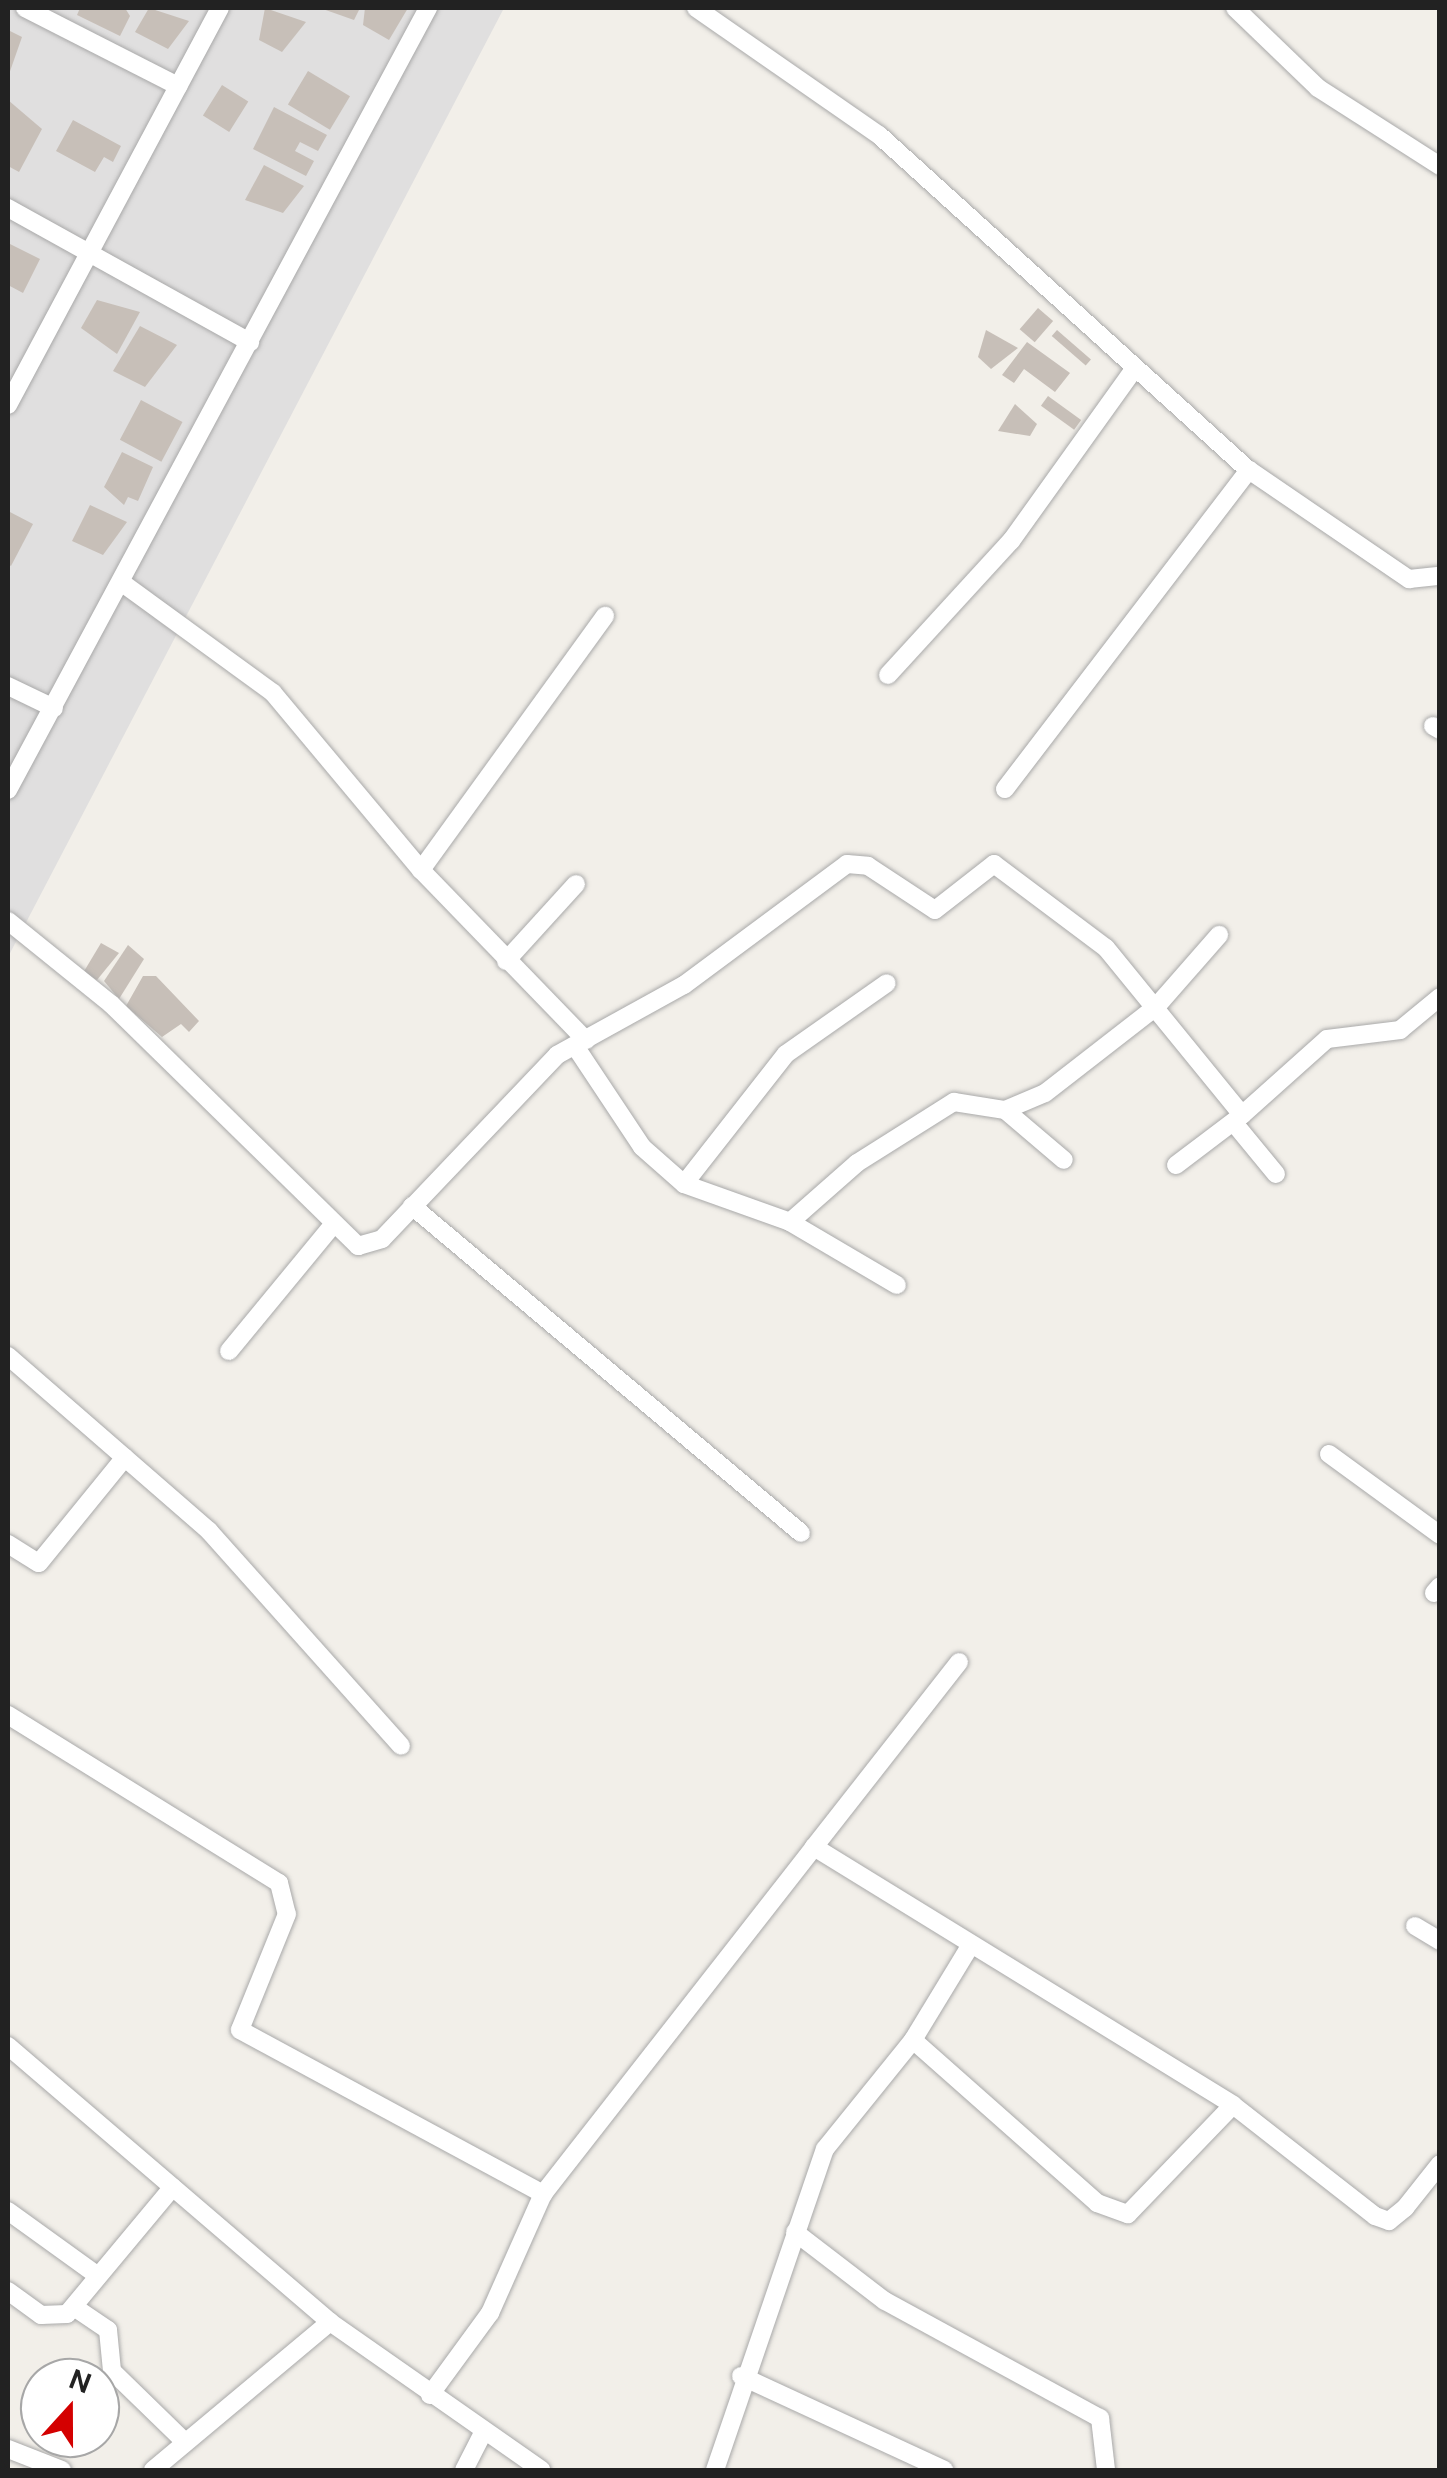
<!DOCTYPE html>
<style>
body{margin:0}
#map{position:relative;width:1447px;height:2478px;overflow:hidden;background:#f2efe9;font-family:"DM Sans",sans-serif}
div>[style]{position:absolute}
.residential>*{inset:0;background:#e0dfdf}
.building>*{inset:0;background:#c7bfb8;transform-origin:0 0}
.roads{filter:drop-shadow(0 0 2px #a9a9a9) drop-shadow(0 0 2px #a9a9a9)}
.street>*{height:18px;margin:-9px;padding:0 9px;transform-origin:9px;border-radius:9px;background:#fff}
span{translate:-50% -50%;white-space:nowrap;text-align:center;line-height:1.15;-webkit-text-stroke:9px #fff;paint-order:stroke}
.frame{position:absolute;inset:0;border:10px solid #222;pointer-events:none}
.north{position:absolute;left:20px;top:2358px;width:100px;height:100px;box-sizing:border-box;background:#fff;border:2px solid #a7a7a7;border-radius:50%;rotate:21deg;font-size:28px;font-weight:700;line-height:40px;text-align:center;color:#222}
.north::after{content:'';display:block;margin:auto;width:35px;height:45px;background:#d40000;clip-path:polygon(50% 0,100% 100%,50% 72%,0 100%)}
</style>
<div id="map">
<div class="residential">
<div style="clip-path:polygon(8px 8px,504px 8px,8px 957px)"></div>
</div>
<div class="building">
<div style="clip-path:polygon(80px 8px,125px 8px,130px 16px,120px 36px,77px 15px)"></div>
<div style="clip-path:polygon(149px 8px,189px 21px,168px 49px,135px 32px)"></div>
<div style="clip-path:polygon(265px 8px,306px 22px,282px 52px,259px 40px)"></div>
<div style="clip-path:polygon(320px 8px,360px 8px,354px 20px)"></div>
<div style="clip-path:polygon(365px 8px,408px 8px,389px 40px,363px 25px)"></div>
<div style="clip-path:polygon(8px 30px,22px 37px,8px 77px)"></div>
<div style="left:308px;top:71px;width:49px;height:39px;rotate:31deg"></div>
<div style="left:222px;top:85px;width:31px;height:36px;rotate:32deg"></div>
<div style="clip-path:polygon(8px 100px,42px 129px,19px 172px,8px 166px)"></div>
<div style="clip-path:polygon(274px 107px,327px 135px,318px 151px,300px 142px,295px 151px,314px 161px,306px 176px,253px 149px)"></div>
<div style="clip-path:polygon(73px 120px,121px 146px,113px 162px,104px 157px,95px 172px,56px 151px)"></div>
<div style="clip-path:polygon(264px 165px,304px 186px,283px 213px,245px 200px)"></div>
<div style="clip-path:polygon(8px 243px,40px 259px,23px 293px,8px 285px)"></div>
<div style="clip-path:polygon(97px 300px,140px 312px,117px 354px,81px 328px)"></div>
<div style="left:1038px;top:308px;width:20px;height:28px;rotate:41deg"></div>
<div style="clip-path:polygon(140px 326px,177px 345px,145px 387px,113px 371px)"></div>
<div style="clip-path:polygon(986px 330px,1018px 348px,991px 369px,978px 357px)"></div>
<div style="left:1057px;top:330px;width:45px;height:8px;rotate:41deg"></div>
<div style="clip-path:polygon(1027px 342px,1070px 373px,1055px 392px,1024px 369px,1014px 383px,1002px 375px)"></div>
<div style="left:1048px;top:396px;width:41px;height:12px;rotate:36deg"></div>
<div style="left:141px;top:400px;width:47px;height:45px;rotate:28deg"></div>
<div style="clip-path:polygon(1015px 404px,1037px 424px,1030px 436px,998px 431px)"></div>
<div style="clip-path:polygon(122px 452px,153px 467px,138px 501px,128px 497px,124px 505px,104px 487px)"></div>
<div style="clip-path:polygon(90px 505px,127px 522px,103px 555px,72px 541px)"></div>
<div style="clip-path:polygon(8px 511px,33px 524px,11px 566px,8px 564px)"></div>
<div style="clip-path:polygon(101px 943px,119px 953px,97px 980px,83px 973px)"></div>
<div style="clip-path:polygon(128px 945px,144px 959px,119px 999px,104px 981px)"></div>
<div style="clip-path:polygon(143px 976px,156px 976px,199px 1021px,189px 1032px,181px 1024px,162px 1037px,126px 1006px)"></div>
</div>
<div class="roads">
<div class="street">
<div style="left:25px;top:8px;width:172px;rotate:27deg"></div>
<div style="left:696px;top:8px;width:223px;rotate:34.8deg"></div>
<div style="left:879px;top:135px;width:499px;rotate:42.2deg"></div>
<div style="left:1249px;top:470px;width:194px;rotate:34.3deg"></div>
<div style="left:1409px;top:579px;width:31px;rotate:-6deg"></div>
<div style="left:1235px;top:8px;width:115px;rotate:43.9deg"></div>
<div style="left:1318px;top:88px;width:145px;rotate:32.6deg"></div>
<div style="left:8px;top:208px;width:277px;rotate:29deg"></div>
<div style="left:8px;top:405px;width:450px;rotate:-61.9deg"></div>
<div style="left:121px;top:582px;width:188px;rotate:36.1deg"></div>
<div style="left:273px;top:693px;width:231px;rotate:50.1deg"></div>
<div style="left:421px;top:870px;width:237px;rotate:45.9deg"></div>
<div style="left:888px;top:675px;width:182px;rotate:-47.5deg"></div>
<div style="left:1011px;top:541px;width:211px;rotate:-54.4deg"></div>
<div style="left:8px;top:686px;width:51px;rotate:25.6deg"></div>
<div style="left:1433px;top:726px;width:8px;rotate:30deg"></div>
<div style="left:1005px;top:789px;width:402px;rotate:-52.6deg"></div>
<div style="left:8px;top:790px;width:888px;rotate:-61.76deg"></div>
<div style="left:421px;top:870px;width:314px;rotate:-54.1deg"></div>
<div style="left:8px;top:921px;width:132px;rotate:38.9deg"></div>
<div style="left:111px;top:1004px;width:346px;rotate:44.4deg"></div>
<div style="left:358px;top:1246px;width:25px;rotate:-16deg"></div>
<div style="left:382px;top:1239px;width:254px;rotate:-46.4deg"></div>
<div style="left:557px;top:1055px;width:145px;rotate:-28.9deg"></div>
<div style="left:684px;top:985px;width:203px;rotate:-36.6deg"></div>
<div style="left:847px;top:864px;width:21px;rotate:5deg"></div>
<div style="left:868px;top:866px;width:80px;rotate:33.3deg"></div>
<div style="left:935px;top:910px;width:75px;rotate:-37.9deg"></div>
<div style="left:994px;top:864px;width:140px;rotate:36.9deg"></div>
<div style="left:1106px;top:948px;width:215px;rotate:50.8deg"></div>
<div style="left:1242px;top:1115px;width:114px;rotate:-41.8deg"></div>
<div style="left:1327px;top:1039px;width:74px;rotate:-7deg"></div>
<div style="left:1400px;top:1030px;width:52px;rotate:-39.5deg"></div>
<div style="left:506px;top:961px;width:104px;rotate:-47.7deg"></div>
<div style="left:575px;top:1046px;width:121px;rotate:56.4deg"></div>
<div style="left:642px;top:1147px;width:56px;rotate:41.4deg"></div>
<div style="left:684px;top:1184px;width:113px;rotate:19.7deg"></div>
<div style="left:790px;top:1222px;width:124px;rotate:30.5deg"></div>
<div style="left:1005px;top:1110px;width:77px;rotate:40.3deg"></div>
<div style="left:1234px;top:1123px;width:66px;rotate:50.5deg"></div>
<div style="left:1176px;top:1165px;width:83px;rotate:-37.1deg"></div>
<div style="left:684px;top:1184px;width:165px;rotate:-51.9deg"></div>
<div style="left:786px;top:1054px;width:123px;rotate:-35.1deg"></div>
<div style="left:412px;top:1206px;width:508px;rotate:40.05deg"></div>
<div style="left:790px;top:1222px;width:89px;rotate:-41.4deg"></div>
<div style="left:857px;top:1163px;width:115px;rotate:-32.2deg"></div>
<div style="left:954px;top:1102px;width:52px;rotate:8.9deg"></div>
<div style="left:1005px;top:1110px;width:43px;rotate:-23deg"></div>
<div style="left:1045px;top:1093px;width:140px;rotate:-37.8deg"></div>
<div style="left:1156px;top:1007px;width:96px;rotate:-48.8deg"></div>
<div style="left:229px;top:1351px;width:162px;rotate:-50.5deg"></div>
<div style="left:8px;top:1356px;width:267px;rotate:41deg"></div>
<div style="left:209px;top:1531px;width:288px;rotate:48.2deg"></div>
<div style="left:1329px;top:1454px;width:137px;rotate:36.1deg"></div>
<div style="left:8px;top:1544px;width:36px;rotate:32deg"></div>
<div style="left:39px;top:1563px;width:136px;rotate:-50.9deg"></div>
<div style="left:1434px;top:1593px;width:9px;rotate:-49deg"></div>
<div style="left:8px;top:1715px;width:319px;rotate:31.8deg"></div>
<div style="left:279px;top:1883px;width:32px;rotate:76deg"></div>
<div style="left:287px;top:1914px;width:125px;rotate:112.1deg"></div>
<div style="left:240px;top:2030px;width:345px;rotate:28.4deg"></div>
<div style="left:814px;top:1847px;width:235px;rotate:-51.9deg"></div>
<div style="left:1415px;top:1926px;width:29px;rotate:31deg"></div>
<div style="left:913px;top:2040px;width:246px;rotate:41.5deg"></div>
<div style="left:1097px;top:2203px;width:33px;rotate:20deg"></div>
<div style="left:1128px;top:2214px;width:151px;rotate:-46.1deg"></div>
<div style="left:8px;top:2046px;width:424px;rotate:40.6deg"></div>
<div style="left:330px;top:2322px;width:258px;rotate:35deg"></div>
<div style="left:8px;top:2211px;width:106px;rotate:35.8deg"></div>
<div style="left:795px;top:2232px;width:113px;rotate:37.5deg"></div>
<div style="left:885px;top:2301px;width:245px;rotate:28.6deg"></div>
<div style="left:1100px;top:2418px;width:52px;rotate:83.4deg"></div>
<div style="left:8px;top:2291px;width:41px;rotate:36deg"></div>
<div style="left:41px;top:2315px;width:26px;rotate:-2deg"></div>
<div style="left:67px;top:2314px;width:165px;rotate:-50.2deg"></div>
<div style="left:74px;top:2307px;width:41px;rotate:34.1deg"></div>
<div style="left:108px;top:2330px;width:41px;rotate:84.4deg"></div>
<div style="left:112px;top:2371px;width:102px;rotate:44.2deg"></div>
<div style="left:741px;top:2376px;width:224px;rotate:24.8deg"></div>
<div style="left:430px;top:2395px;width:102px;rotate:-53.8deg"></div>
<div style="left:490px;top:2313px;width:130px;rotate:-66deg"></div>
<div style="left:543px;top:2194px;width:440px;rotate:-52deg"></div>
<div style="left:814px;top:1847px;width:492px;rotate:31.6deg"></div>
<div style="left:1233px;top:2105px;width:180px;rotate:38deg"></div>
<div style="left:1375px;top:2216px;width:15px;rotate:20deg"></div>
<div style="left:1389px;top:2221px;width:21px;rotate:-39deg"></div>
<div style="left:1405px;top:2208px;width:56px;rotate:-51.5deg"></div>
<div style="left:8px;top:2449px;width:58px;rotate:21.3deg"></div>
<div style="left:153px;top:2470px;width:231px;rotate:-39.9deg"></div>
<div style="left:464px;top:2470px;width:44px;rotate:-62.9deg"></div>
<div style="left:715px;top:2470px;width:339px;rotate:-71.1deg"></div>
<div style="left:825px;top:2149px;width:140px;rotate:-51.1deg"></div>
<div style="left:913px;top:2040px;width:108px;rotate:-58.7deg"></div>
</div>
</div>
<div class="frame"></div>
<div class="north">N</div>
</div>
